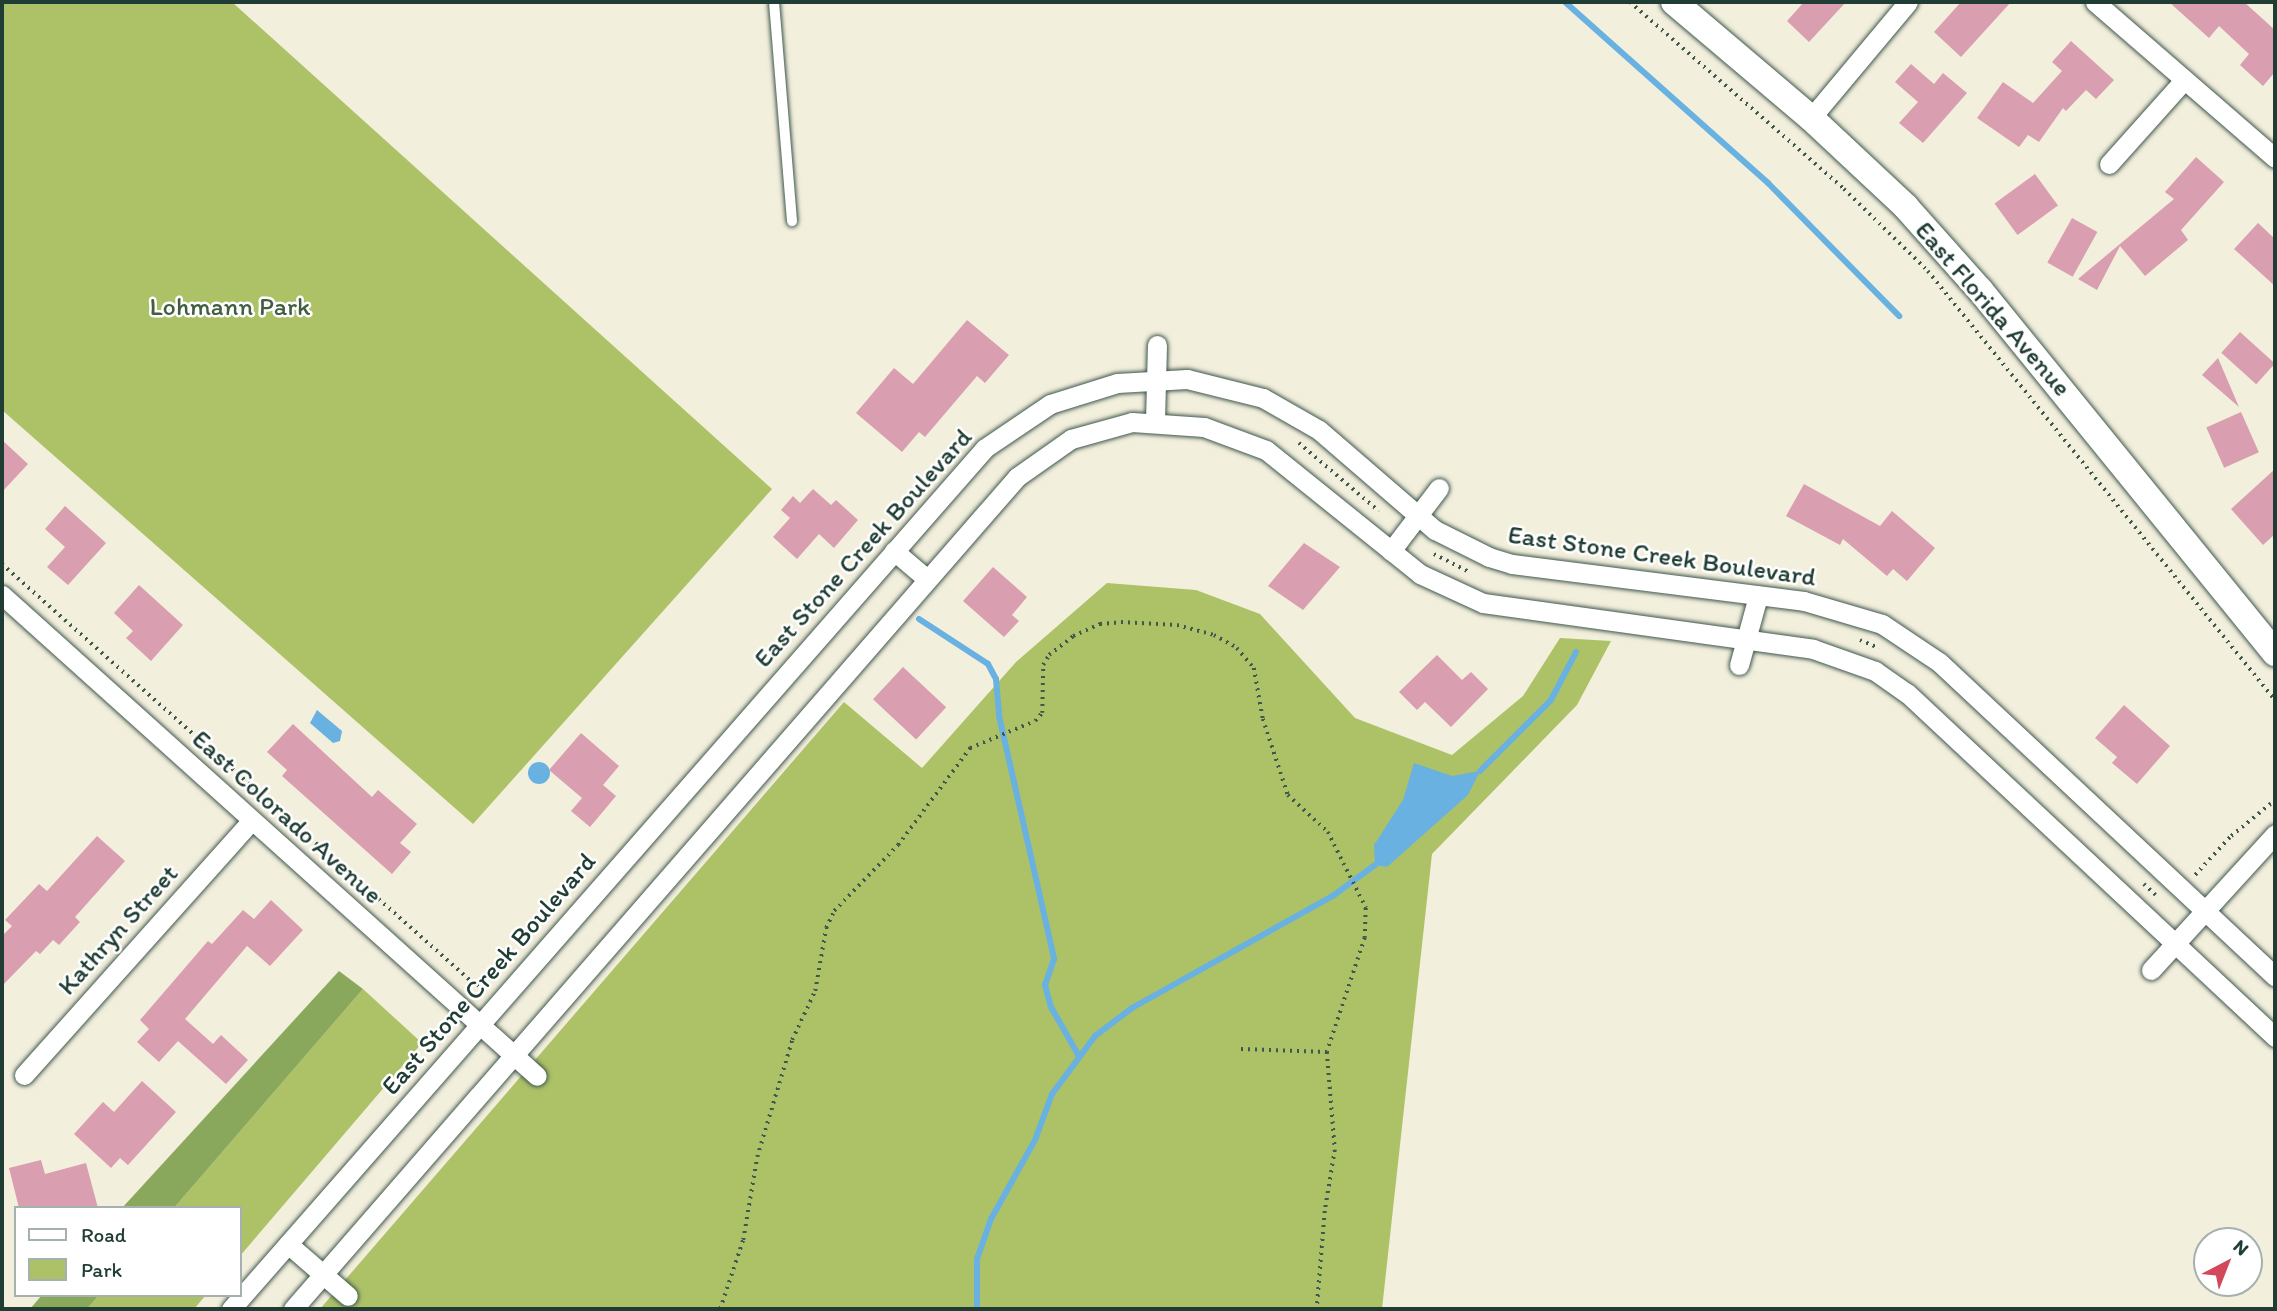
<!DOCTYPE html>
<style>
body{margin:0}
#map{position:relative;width:2277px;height:1311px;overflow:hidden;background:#f3efdd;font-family:Itim,sans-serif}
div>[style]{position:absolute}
.green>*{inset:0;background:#adc267}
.forest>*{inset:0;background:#8aa85c}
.water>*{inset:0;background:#69b1e0}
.round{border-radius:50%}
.stream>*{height:6px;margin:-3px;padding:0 3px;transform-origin:3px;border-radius:3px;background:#69b1e0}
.building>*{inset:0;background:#d99eaf;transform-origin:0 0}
.path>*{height:3.5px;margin-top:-1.75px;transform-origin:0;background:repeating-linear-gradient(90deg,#3f584d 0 2px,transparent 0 7px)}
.roads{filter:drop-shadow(0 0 2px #3f584d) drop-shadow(0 0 2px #3f584d)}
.lane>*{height:10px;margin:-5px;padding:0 5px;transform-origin:5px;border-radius:5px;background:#fff}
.street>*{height:19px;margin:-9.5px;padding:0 9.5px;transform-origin:9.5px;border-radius:9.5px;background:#fff}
.secondary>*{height:26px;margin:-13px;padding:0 13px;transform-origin:13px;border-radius:13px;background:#fff}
span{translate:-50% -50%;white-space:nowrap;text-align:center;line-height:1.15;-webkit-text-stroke:5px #fff;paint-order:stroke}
.park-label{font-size:26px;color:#425e41}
.street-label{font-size:26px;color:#1f3d34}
.frame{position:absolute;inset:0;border:4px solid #1f3d34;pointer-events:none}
.legend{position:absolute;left:14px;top:1206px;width:228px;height:91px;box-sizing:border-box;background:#fff;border:2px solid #a5b1ae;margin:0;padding:9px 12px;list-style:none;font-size:21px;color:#1f3d34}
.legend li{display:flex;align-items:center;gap:14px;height:35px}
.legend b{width:35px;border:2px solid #a5b1ae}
.north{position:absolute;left:2193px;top:1227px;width:70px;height:70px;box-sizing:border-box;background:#fff;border:2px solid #a5b1ae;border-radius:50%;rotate:42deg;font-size:19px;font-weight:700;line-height:28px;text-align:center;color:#1f3d34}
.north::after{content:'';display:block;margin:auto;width:24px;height:32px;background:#d1495b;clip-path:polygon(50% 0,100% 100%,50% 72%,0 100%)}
</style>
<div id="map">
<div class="green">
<div style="clip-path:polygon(2px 2px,232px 2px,772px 489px,473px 824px,2px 410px)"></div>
<div style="clip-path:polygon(1107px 583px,1196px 590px,1260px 614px,1355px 718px,1452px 755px,1523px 696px,1560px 638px,1611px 641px,1577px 705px,1432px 854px,1382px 1309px,320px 1309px,844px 702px,922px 768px,1016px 662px)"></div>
<div style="clip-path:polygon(363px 989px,422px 1043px,240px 1256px,240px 1208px,174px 1208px)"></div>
<div style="clip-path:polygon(99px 1295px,206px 1295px,194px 1309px,87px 1309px)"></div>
</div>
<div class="forest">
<div style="clip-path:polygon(339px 971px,363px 989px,174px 1208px,122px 1208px)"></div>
<div style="clip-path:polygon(42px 1295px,99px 1295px,87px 1309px,30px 1309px)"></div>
</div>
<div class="water">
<div style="clip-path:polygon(317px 710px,342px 731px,340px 741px,333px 743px,310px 723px)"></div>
<div class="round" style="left:528px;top:762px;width:22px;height:22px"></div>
<div style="clip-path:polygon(1414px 763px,1452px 776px,1480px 771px,1468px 795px,1387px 867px,1375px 865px,1374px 845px,1403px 800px)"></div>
</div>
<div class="stream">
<div style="left:1565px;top:2px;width:272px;rotate:41.7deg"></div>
<div style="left:1768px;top:183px;width:187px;rotate:45.4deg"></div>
<div style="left:919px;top:619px;width:82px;rotate:33.1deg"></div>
<div style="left:988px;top:664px;width:17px;rotate:62deg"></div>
<div style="left:996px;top:679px;width:37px;rotate:85deg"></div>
<div style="left:999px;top:716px;width:249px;rotate:77.2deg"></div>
<div style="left:1054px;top:959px;width:28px;rotate:109deg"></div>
<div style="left:1045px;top:985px;width:23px;rotate:75deg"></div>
<div style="left:1051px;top:1007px;width:56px;rotate:60.3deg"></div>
<div style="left:1480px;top:771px;width:100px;rotate:-45deg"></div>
<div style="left:1551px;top:700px;width:54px;rotate:-62.5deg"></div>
<div style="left:977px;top:1309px;width:50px;rotate:-90deg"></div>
<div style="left:977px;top:1259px;width:42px;rotate:-70.7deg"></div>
<div style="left:991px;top:1219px;width:90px;rotate:-60.9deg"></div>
<div style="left:1035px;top:1140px;width:49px;rotate:-69.7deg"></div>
<div style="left:1052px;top:1094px;width:72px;rotate:-53.4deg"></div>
<div style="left:1095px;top:1036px;width:46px;rotate:-37.1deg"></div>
<div style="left:1132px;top:1008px;width:231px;rotate:-29.2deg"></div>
<div style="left:1334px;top:895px;width:51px;rotate:-36.2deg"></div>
</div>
<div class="building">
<div style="clip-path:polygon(1804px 2px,1846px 2px,1809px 42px,1787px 21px)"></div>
<div style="clip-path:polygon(1961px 2px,2011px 2px,1961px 57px,1934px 32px)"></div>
<div style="clip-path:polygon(2169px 2px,2244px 2px,2275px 30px,2275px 72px,2263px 86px,2240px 65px,2249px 54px,2219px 26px,2209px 38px)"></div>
<div style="clip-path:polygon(2071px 41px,2114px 80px,2096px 99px,2086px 90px,2066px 111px,2063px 108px,2039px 142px,2028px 135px,2019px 147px,1977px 118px,2003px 82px,2033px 103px,2062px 71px,2052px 62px)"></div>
<div style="clip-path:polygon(1911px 64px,1934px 84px,1943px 73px,1967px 93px,1923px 143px,1899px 123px,1918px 102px,1895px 82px)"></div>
<div style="clip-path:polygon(2196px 157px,2224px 182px,2181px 230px,2188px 240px,2145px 276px,2120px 246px,2097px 290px,2078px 279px,2174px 199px,2165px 192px)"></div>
<div style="left:2035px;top:174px;width:39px;height:50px;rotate:54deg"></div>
<div style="left:2072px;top:218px;width:29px;height:51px;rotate:29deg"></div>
<div style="clip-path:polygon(2258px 223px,2275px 239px,2275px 286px,2234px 249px)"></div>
<div style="clip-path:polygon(967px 320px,1009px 355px,985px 383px,977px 376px,925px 437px,919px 432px,902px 452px,856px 413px,894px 368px,913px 384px)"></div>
<div style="left:2240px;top:332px;width:47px;height:28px;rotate:42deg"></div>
<div style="clip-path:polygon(2218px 358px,2239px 407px,2202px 375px)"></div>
<div style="left:2241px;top:412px;width:44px;height:38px;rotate:66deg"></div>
<div style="clip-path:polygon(2px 440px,28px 464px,2px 492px)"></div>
<div style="clip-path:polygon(2275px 469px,2275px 534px,2263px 545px,2231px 509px)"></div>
<div style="clip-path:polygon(1804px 484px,1880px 526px,1892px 511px,1935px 548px,1907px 581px,1893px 569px,1887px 576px,1843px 539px,1840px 545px,1786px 516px)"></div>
<div style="clip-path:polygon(813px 489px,831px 505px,836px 500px,858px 520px,834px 548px,819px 534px,797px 559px,773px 537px,790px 518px,781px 510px,793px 496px,800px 503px)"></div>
<div style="clip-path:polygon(65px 506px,106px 543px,68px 585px,47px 567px,65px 547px,45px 529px)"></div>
<div style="clip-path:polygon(1304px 543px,1340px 567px,1303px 610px,1268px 586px)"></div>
<div style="clip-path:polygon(993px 567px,1027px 597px,1012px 615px,1019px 621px,1004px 637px,963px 601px)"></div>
<div style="clip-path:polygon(139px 585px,183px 625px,151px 661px,126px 638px,133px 631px,114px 613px)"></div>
<div style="clip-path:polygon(1437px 655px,1462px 680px,1471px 672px,1488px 689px,1451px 727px,1425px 702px,1417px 710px,1399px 692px)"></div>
<div style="left:903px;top:667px;width:59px;height:44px;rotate:43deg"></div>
<div style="clip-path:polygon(2124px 705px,2170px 746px,2137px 784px,2112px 763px,2117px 757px,2095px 738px)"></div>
<div style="clip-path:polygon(293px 724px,372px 797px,378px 790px,417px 824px,400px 843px,411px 852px,392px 874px,282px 776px,287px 770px,267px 752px)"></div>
<div style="clip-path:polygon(581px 733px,619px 766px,603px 785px,616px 796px,590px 827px,571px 811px,582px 798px,549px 770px)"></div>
<div style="clip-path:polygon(97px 836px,125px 861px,75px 917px,80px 922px,59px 945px,53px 940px,40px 954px,36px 951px,2px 986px,2px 936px,12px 926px,5px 920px,39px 884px,47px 891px)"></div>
<div style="clip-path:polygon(271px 900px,303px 930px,270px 966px,247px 946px,185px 1019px,213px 1044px,221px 1035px,248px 1060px,226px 1084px,178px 1041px,159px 1062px,137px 1042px,149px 1029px,140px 1020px,208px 941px,212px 944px,243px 910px,254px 919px)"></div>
<div style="clip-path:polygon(142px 1081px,176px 1112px,128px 1165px,120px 1158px,111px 1168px,74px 1134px,103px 1102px,114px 1112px)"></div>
<div style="clip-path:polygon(41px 1160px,45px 1174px,86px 1163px,98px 1208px,19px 1208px,9px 1168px)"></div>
</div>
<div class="path">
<div style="left:1630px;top:2px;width:284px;rotate:41.1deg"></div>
<div style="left:1844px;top:189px;width:117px;rotate:44.3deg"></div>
<div style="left:1928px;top:271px;width:552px;rotate:51.03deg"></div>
<div style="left:1299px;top:443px;width:105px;rotate:40.4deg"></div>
<div style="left:1434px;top:554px;width:38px;rotate:27deg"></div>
<div style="left:2px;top:564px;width:628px;rotate:41.64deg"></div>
<div style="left:471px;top:981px;width:18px;rotate:29deg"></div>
<div style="left:1860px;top:640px;width:21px;rotate:23deg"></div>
<div style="left:2195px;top:875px;width:53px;rotate:-47.3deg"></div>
<div style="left:2231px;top:836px;width:57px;rotate:-39.3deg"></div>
<div style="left:2144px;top:884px;width:16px;rotate:43deg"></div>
<div style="left:1241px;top:1049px;width:86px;rotate:2deg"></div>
<div style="left:720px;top:1309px;width:73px;rotate:-71.6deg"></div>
<div style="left:743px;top:1240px;width:84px;rotate:-80.4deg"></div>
<div style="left:757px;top:1157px;width:122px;rotate:-73.3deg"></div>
<div style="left:792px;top:1040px;width:54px;rotate:-64.9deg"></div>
<div style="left:815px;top:991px;width:64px;rotate:-80.1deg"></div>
<div style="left:826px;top:928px;width:19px;rotate:-65deg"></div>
<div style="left:834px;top:911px;width:92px;rotate:-45.9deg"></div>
<div style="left:898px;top:845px;width:121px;rotate:-53.4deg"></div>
<div style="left:970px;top:748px;width:70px;rotate:-22.6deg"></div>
<div style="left:1035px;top:721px;width:11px;rotate:-49deg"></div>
<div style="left:1042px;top:713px;width:48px;rotate:-88.8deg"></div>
<div style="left:1043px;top:665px;width:12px;rotate:-59deg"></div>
<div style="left:1049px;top:655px;width:31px;rotate:-38deg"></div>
<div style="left:1073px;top:636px;width:30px;rotate:-24deg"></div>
<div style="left:1100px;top:624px;width:21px;rotate:-5deg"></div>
<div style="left:1121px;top:622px;width:56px;rotate:3.1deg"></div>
<div style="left:1177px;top:625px;width:38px;rotate:15deg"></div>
<div style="left:1214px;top:635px;width:26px;rotate:29deg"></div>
<div style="left:1237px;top:648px;width:26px;rotate:50deg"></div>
<div style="left:1254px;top:668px;width:52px;rotate:80deg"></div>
<div style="left:1263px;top:719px;width:80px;rotate:71.8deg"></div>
<div style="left:1288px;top:795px;width:54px;rotate:42.8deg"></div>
<div style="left:1328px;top:832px;width:85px;rotate:63.4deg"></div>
<div style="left:1366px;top:908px;width:30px;rotate:92deg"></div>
<div style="left:1365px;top:938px;width:120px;rotate:108.4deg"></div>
<div style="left:1327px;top:1052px;width:98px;rotate:85.3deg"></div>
<div style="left:1335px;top:1150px;width:62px;rotate:99.3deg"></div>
<div style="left:1325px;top:1211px;width:98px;rotate:94.7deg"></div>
</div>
<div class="roads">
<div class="lane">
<div style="left:774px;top:2px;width:220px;rotate:85.3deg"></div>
</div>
<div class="street">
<div style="left:2095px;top:2px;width:238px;rotate:40.9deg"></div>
<div style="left:1811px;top:118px;width:151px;rotate:-50.1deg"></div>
<div style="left:2109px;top:164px;width:113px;rotate:-48.2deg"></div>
<div style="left:1155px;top:421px;width:76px;rotate:-88.5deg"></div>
<div style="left:894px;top:551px;width:43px;rotate:40.3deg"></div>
<div style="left:1391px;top:551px;width:79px;rotate:-52.7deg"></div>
<div style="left:2px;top:595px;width:719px;rotate:41.96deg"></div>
<div style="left:1739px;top:665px;width:72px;rotate:-74.6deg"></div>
<div style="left:2151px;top:970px;width:184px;rotate:-47.6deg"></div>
<div style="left:24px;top:1075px;width:341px;rotate:-48.2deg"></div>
<div style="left:288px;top:1244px;width:79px;rotate:40.9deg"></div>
<div style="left:231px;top:1309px;width:1144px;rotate:-48.79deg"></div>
<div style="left:985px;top:448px;width:78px;rotate:-34.1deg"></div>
<div style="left:1050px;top:404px;width:70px;rotate:-17.4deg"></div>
<div style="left:1117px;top:383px;width:70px;rotate:-3.3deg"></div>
<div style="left:1187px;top:379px;width:78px;rotate:14deg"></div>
<div style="left:1263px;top:398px;width:64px;rotate:29.7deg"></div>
<div style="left:1319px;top:430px;width:153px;rotate:40.8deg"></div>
<div style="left:1435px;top:530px;width:60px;rotate:26.6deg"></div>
<div style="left:1489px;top:557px;width:24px;rotate:17deg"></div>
<div style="left:1512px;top:564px;width:294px;rotate:7.2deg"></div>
<div style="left:1804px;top:601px;width:81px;rotate:16.4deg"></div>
<div style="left:1882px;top:624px;width:69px;rotate:33.7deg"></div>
<div style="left:1939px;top:662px;width:460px;rotate:43.1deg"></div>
<div style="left:293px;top:1309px;width:1103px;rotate:-48.97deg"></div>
<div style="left:1017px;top:477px;width:66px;rotate:-35.1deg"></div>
<div style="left:1071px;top:439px;width:63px;rotate:-15.6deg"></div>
<div style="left:1132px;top:422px;width:72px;rotate:4deg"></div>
<div style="left:1204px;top:427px;width:66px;rotate:20.4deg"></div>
<div style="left:1266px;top:450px;width:198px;rotate:38.8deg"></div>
<div style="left:1420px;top:574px;width:69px;rotate:24.7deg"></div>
<div style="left:1483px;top:603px;width:333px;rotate:7.9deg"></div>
<div style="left:1813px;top:649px;width:66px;rotate:19.5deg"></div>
<div style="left:1875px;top:671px;width:39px;rotate:35deg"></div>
<div style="left:1907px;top:693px;width:504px;rotate:43.07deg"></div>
</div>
<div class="secondary">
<div style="left:1674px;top:2px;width:180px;rotate:40.3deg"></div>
<div style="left:1811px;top:118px;width:130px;rotate:43.1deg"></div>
<div style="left:1906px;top:207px;width:111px;rotate:48.3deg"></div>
<div style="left:1980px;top:290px;width:468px;rotate:50.9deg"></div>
</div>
</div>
<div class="park-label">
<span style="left:230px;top:307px">Lohmann Park</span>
</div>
<div class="street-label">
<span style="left:1993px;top:309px;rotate:49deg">East Florida Avenue</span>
<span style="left:863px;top:548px;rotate:-48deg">East Stone Creek Boulevard</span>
<span style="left:1662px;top:556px;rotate:8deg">East Stone Creek Boulevard</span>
<span style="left:287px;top:817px;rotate:42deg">East Colorado Avenue</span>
<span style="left:118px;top:930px;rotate:-48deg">Kathryn Street</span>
<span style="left:489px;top:974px;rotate:-49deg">East Stone Creek Boulevard</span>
</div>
<div class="frame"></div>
<ul class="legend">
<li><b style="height:9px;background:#fff"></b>Road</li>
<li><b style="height:19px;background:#adc267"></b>Park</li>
</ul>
<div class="north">N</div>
</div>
